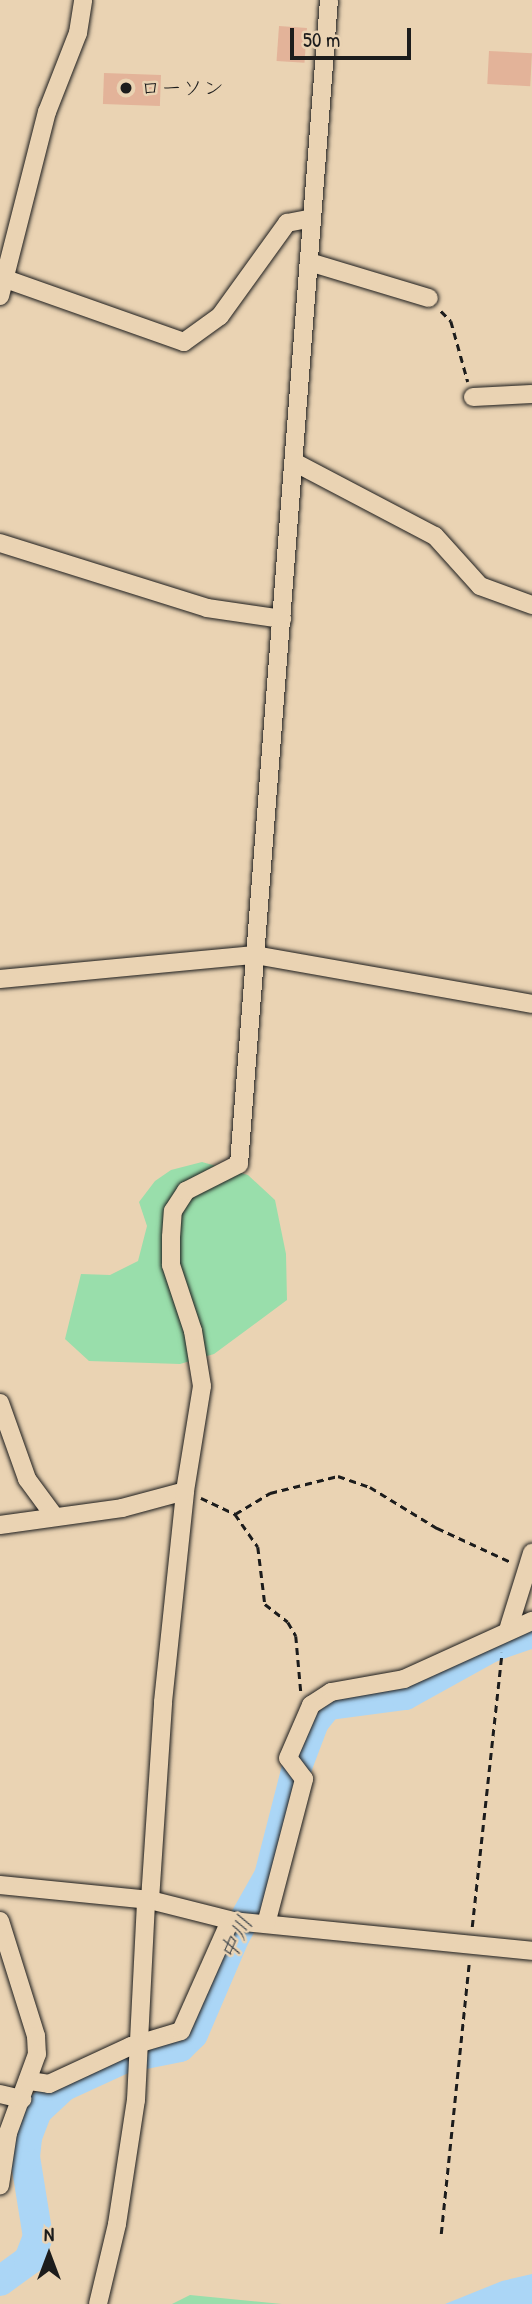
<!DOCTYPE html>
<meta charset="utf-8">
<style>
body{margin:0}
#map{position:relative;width:532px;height:2304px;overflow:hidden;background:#ead3b3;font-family:"Patrick Hand","Klee One",sans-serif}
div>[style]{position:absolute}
.green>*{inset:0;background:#99deab}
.water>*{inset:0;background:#abd6f6}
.river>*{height:30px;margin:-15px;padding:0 15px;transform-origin:15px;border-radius:15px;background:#abd6f6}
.building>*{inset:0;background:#e3b399;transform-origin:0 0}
.path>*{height:2.5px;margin-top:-1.25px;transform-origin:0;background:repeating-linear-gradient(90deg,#1c1c1c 0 7px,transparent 0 12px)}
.roads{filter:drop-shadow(0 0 2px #1c1c1c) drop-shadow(0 0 2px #1c1c1c)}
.minor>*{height:18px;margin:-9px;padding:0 9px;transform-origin:9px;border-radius:9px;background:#ead3b3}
.dots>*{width:19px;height:19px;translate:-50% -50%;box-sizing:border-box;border:4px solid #ead3b3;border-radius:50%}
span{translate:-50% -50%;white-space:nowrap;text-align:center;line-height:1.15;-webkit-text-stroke:5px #ead3b3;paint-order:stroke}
.poi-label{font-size:21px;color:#1c1c1c}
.left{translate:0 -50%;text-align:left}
.water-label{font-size:23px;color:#394148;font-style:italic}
.north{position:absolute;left:14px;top:2220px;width:70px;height:70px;-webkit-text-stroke:5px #ead3b3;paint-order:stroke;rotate:0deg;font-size:19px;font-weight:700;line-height:28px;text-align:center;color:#1c1c1c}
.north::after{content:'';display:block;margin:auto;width:24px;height:32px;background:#1c1c1c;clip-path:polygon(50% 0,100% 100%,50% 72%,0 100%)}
.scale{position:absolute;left:290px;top:28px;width:121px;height:32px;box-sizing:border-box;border:4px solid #1c1c1c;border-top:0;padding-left:9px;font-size:21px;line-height:24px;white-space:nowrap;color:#1c1c1c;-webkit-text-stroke:5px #ead3b3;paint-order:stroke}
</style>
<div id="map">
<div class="green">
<div style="clip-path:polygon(202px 1162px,248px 1175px,275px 1200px,286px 1254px,287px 1300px,214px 1354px,180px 1364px,89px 1361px,65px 1339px,81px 1274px,110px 1275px,138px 1261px,147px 1226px,139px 1202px,155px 1181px,171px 1170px)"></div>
<div style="clip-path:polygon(190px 2295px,282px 2304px,172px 2304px)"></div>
</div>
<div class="water">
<div style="clip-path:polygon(532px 2274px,532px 2304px,445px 2304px,502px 2281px)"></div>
</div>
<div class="river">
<div style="left:0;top:2281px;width:36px;rotate:-36deg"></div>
<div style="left:29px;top:2260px;width:25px;rotate:-69deg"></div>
<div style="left:38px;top:2237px;width:81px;rotate:-99.2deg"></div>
<div style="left:25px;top:2157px;width:20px;rotate:-84deg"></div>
<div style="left:27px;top:2137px;width:28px;rotate:-69deg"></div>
<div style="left:37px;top:2111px;width:37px;rotate:-43deg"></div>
<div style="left:64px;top:2086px;width:67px;rotate:-24.7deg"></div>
<div style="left:125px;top:2058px;width:56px;rotate:-11.3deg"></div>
<div style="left:180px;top:2047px;width:18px;rotate:-45deg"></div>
<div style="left:193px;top:2034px;width:107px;rotate:-66.8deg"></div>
<div style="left:235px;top:1936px;width:69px;rotate:-60.5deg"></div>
<div style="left:269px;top:1876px;width:113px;rotate:-75.6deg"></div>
<div style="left:297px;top:1767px;width:48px;rotate:-69.3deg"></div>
<div style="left:314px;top:1722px;width:22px;rotate:-51deg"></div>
<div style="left:328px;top:1705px;width:78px;rotate:-7.4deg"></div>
<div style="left:405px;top:1695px;width:99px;rotate:-28.9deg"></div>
<div style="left:492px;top:1647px;width:42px;rotate:-19.3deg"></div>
</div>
<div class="building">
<div style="left:279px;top:26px;width:28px;height:35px;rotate:4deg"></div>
<div style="left:489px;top:51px;width:43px;height:33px;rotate:3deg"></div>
<div style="left:104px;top:73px;width:57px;height:31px;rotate:2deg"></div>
</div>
<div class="path">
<div style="left:441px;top:311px;width:14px;rotate:45deg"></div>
<div style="left:451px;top:321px;width:63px;rotate:74.4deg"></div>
<div style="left:201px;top:1498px;width:38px;rotate:25deg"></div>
<div style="left:235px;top:1514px;width:40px;rotate:55.1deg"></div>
<div style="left:258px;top:1547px;width:57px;rotate:83deg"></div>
<div style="left:265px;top:1604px;width:29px;rotate:38deg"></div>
<div style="left:288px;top:1622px;width:16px;rotate:60deg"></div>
<div style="left:296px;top:1636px;width:56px;rotate:84.9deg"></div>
<div style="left:235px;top:1514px;width:41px;rotate:-31deg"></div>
<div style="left:270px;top:1493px;width:70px;rotate:-14deg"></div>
<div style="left:338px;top:1476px;width:34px;rotate:19deg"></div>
<div style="left:370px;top:1487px;width:79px;rotate:31.5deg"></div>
<div style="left:437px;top:1528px;width:81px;rotate:24.7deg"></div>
<div style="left:472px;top:1927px;width:276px;rotate:-83.8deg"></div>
<div style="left:441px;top:2234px;width:273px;rotate:-84.1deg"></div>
</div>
<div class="roads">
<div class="minor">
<div style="left:309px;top:262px;width:125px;rotate:16.7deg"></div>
<div style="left:0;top:277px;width:195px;rotate:19.5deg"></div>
<div style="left:184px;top:342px;width:44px;rotate:-35.8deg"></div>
<div style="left:220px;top:316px;width:115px;rotate:-54.2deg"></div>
<div style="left:287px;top:223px;width:25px;rotate:-11deg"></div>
<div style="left:0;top:296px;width:190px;rotate:-75.7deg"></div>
<div style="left:47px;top:112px;width:85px;rotate:-68.6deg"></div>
<div style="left:78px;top:33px;width:33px;rotate:-81deg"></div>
<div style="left:473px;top:397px;width:59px;rotate:-2.9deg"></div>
<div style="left:294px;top:462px;width:159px;rotate:27.7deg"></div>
<div style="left:435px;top:536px;width:67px;rotate:48deg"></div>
<div style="left:480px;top:586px;width:55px;rotate:20.1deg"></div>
<div style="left:0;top:543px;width:217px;rotate:17.4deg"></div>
<div style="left:207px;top:608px;width:76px;rotate:8.3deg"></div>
<div style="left:0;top:979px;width:256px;rotate:-5.4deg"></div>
<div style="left:255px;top:955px;width:281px;rotate:10deg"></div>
<div style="left:0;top:1403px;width:81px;rotate:70.4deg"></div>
<div style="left:27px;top:1479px;width:47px;rotate:53.6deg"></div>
<div style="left:0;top:1525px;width:123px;rotate:-7.9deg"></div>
<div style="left:122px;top:1508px;width:65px;rotate:-15.1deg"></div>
<div style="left:508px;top:1630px;width:81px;rotate:-72.7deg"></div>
<div style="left:0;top:1885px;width:151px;rotate:5.7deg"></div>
<div style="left:150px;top:1900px;width:86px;rotate:14.2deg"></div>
<div style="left:233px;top:1921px;width:301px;rotate:5.7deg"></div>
<div style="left:150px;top:1900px;width:198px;rotate:-86.2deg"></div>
<div style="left:163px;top:1702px;width:212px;rotate:-84deg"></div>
<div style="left:185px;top:1491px;width:106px;rotate:-80.8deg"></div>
<div style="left:202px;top:1386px;width:56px;rotate:-99.3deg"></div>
<div style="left:193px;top:1331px;width:70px;rotate:-108.4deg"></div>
<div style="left:171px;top:1265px;width:28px;rotate:-90deg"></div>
<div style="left:171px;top:1237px;width:26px;rotate:-86deg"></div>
<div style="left:173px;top:1211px;width:24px;rotate:-57deg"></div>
<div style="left:186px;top:1191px;width:59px;rotate:-27deg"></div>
<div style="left:239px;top:1164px;width:1167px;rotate:-85.58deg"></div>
<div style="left:0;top:1921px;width:121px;rotate:72.6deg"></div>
<div style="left:36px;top:2036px;width:18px;rotate:87deg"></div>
<div style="left:37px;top:2054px;width:84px;rotate:110.2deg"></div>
<div style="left:8px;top:2133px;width:53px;rotate:98.7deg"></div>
<div style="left:266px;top:1924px;width:150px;rotate:-75.3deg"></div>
<div style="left:304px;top:1779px;width:26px;rotate:-127deg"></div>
<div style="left:288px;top:1758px;width:58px;rotate:-66.5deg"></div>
<div style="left:311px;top:1705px;width:24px;rotate:-33deg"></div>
<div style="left:331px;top:1692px;width:74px;rotate:-10.1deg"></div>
<div style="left:404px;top:1679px;width:141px;rotate:-24.4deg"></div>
<div style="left:30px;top:2081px;width:19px;rotate:9deg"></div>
<div style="left:49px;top:2084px;width:90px;rotate:-24.9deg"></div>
<div style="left:131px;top:2046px;width:52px;rotate:-16.7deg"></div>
<div style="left:181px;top:2031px;width:120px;rotate:-66deg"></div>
<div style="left:0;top:2094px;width:23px;rotate:13deg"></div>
<div style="left:98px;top:2304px;width:82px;rotate:-76.6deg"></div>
<div style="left:117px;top:2224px;width:125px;rotate:-81.3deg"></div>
<div style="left:136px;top:2100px;width:200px;rotate:-87.1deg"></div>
</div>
</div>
<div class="dots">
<div style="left:126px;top:88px;background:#1c1c1c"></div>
</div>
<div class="poi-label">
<span class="left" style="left:140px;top:88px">ローソン</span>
</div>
<div class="water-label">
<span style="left:236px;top:1938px;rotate:-64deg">中川</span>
</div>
<div class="north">N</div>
<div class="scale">50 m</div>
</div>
